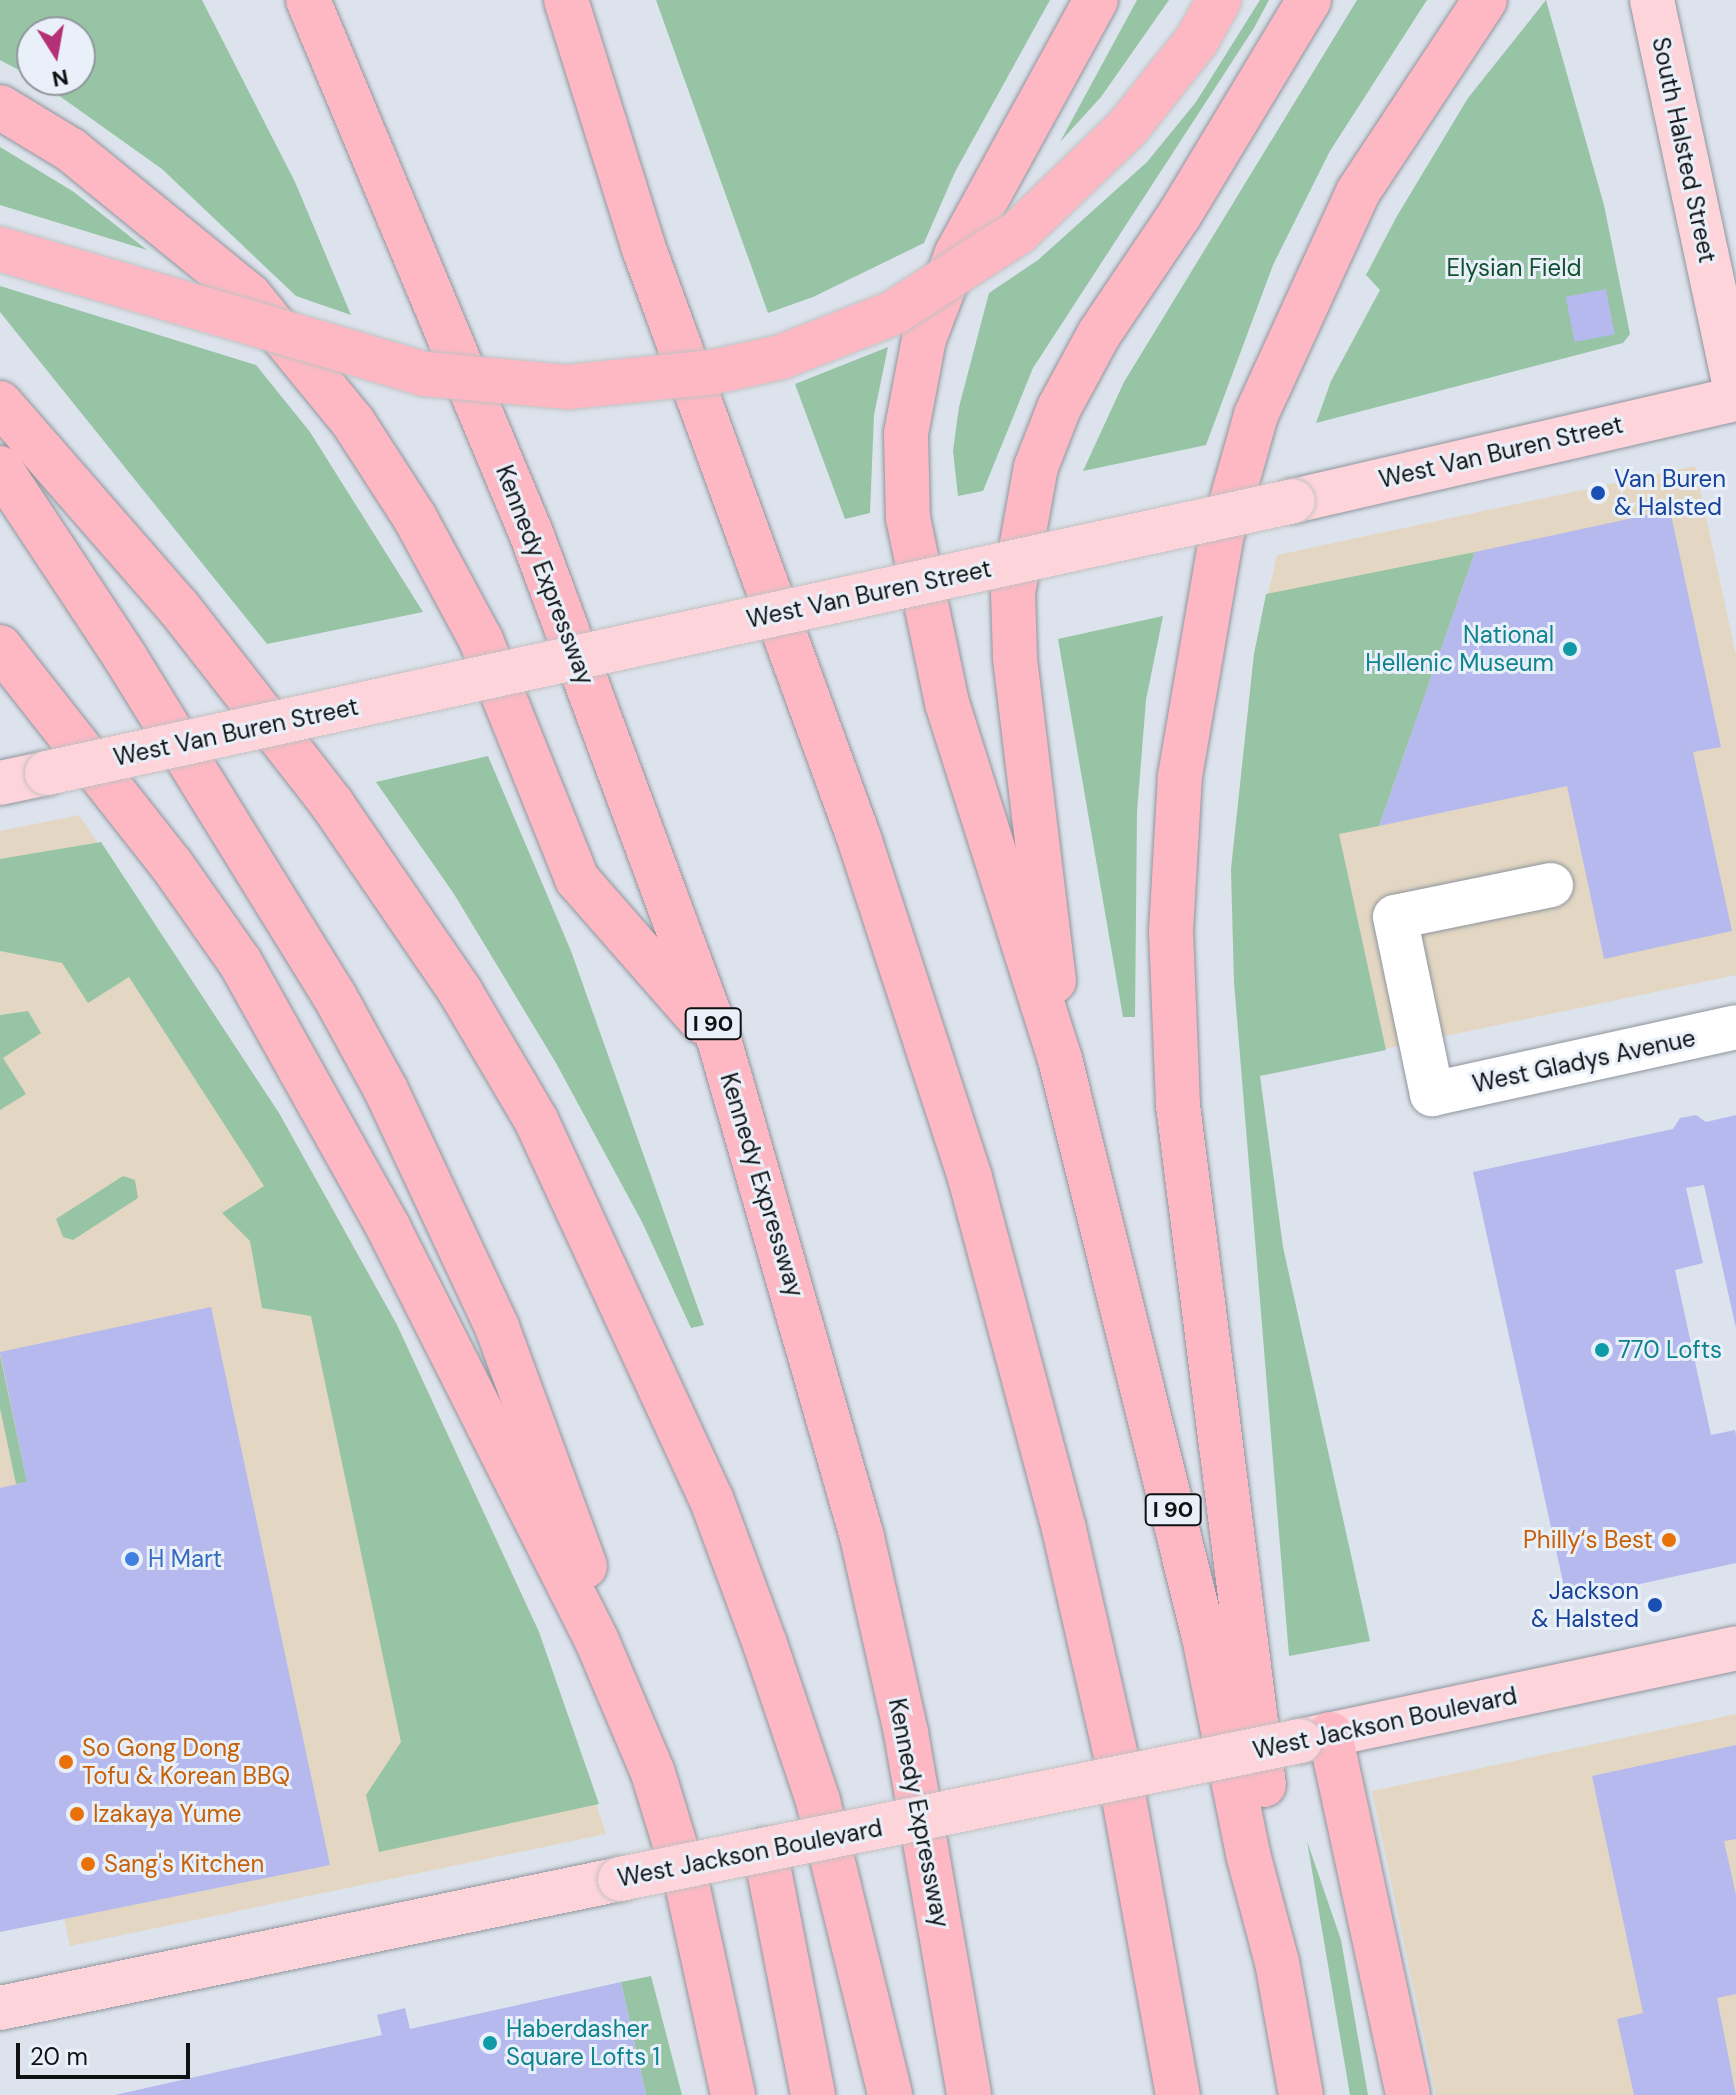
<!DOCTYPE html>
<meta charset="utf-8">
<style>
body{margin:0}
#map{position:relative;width:1736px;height:2095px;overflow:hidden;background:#dde3ec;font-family:"DM Sans",sans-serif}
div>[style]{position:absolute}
.commercial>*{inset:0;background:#e3d7c3}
.green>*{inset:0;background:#96c4a5}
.building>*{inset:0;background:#b5b9ed;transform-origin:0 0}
.roads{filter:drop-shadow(0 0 2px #8f959d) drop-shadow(0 0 2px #8f959d)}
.minor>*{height:44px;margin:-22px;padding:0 22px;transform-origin:22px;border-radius:22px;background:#fff}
.major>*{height:44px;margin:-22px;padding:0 22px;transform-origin:22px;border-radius:22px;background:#fed4db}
.highway>*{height:44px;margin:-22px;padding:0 22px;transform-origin:22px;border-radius:22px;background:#feb8c3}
.bridges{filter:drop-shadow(0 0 2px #c1c1c2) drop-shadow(0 0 2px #c1c1c2)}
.major-bridge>*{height:44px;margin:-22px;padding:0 22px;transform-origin:22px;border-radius:22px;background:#fed4db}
.highway-bridge>*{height:44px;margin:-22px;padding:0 22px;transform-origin:22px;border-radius:22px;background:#feb8c3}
.dots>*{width:22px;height:22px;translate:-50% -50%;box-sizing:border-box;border:4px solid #eaf0f9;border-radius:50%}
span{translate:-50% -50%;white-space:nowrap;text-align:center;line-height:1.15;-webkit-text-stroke:6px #eaf0f9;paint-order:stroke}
.shield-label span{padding:2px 6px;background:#eaf0f9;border:2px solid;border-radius:6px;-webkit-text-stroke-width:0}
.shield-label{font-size:22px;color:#0f1113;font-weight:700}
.street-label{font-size:24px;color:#0f1113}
.park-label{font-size:24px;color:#125130}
.transit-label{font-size:24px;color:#164399}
.left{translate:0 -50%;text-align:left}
.right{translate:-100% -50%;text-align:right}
.culture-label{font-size:24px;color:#0d838f}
.food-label{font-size:24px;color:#c56008}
.shop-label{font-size:24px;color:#366cbe}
.north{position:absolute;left:16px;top:16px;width:80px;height:80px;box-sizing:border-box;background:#eaf0f9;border:2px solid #92979d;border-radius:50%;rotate:169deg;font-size:22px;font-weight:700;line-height:32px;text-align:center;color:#0f1113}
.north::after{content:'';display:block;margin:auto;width:28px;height:36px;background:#b63075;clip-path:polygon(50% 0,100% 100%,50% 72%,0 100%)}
.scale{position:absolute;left:16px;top:2043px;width:174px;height:36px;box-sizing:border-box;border:4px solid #0f1113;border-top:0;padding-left:10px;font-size:24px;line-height:28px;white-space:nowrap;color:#0f1113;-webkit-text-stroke:6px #eaf0f9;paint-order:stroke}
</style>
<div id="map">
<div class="commercial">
<div style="clip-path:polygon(1695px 466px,1736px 655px,1736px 975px,1260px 1075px,1234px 982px,1231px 869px,1254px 654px,1277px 555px)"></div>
<div style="clip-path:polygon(79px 815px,279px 1113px,397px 1325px,539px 1632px,606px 1834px,70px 1946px,0 1631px,0 831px)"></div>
<div style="clip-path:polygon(1736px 1714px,1736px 2095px,1436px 2095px,1372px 1791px)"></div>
</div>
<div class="green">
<div style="clip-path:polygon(0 0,202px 0,295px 182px,351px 315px,296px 296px,162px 169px,37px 80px,80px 80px,80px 32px,32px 32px,32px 77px,0 60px)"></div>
<div style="clip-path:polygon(656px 0,1050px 0,955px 172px,924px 243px,813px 297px,768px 313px)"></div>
<div style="clip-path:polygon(1137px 0,1169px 0,1101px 97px,1060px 142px)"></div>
<div style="clip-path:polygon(1260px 0,1269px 0,1254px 28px,1033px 368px,983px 491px,958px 496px,953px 451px,959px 407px,989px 293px,1038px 260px,1147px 162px,1196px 102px)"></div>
<div style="clip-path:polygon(1357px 0,1427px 0,1330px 151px,1273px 265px,1206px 445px,1083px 471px,1124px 382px)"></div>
<div style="clip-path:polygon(1546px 0,1604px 205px,1630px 334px,1623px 343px,1316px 423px,1331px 381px,1380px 290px,1366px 275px,1397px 216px,1468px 98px)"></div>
<div style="clip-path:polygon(0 147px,74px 192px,147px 250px,0 205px)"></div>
<div style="clip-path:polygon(0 286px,256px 365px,310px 432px,423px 612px,267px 644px,0 312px)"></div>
<div style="clip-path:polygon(888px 347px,874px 415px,870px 513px,845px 519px,795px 384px)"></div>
<div style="clip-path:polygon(1475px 552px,1379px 826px,1339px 834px,1386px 1050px,1260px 1076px,1283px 1247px,1370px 1641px,1289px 1656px,1234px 982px,1231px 869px,1254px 654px,1266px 594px)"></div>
<div style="clip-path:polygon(1163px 616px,1146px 700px,1137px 812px,1135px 1017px,1123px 1017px,1058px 639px)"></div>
<div style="clip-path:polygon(488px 756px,571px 951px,704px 1325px,691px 1328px,642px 1222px,556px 1063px,454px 894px,376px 782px)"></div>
<div style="clip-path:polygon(101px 842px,279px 1113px,397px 1325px,539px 1632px,599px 1804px,379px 1852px,366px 1795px,401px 1742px,311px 1316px,262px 1308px,250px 1241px,222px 1213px,264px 1186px,129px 977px,88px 1003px,62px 963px,0 951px,0 859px)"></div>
<div style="clip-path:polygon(28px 1011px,41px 1033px,3px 1058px,26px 1094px,0 1110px,0 1015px)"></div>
<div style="clip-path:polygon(123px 1176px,135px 1180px,138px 1198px,73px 1240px,63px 1237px,56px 1219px)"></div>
<div style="clip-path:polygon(0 1355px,27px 1482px,16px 1484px,0 1408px)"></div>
<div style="clip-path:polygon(1307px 1841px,1341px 1940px,1368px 2095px,1350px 2095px)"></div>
<div style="clip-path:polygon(651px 1976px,682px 2095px,646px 2095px,621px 1982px)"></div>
</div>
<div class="building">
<div style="left:1606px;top:289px;width:46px;height:41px;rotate:79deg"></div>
<div style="clip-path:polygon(1670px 510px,1721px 747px,1693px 752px,1732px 931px,1604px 959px,1567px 786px,1379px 826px,1475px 552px)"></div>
<div style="clip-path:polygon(1696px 1115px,1706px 1122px,1736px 1115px,1736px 1328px,1704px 1185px,1686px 1188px,1703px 1263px,1675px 1270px,1711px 1435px,1735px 1430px,1736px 1435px,1736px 1563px,1567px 1600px,1473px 1172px,1673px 1129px,1680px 1118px)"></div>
<div style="clip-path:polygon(211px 1307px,330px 1865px,0 1932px,0 1488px,27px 1482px,0 1352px)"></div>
<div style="clip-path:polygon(1736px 1745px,1736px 1839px,1724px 1841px,1736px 1895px,1736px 1994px,1717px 1998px,1736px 2095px,1634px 2095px,1617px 2019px,1643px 2013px,1592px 1776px)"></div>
<div style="clip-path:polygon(621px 1982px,646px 2095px,115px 2095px,382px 2035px,377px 2015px,405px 2008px,410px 2029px)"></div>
</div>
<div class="roads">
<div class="minor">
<div style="left:1551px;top:885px;width:159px;rotate:168.4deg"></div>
<div style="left:1395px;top:917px;width:181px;rotate:78.2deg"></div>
<div style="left:1432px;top:1094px;width:311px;rotate:-12.4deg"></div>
</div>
<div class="major">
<div style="left:1652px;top:0;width:402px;rotate:77.9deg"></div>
<div style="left:1293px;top:501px;width:455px;rotate:-13deg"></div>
<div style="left:0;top:783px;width:48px;rotate:-12deg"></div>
<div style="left:1300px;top:1741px;width:446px;rotate:-12deg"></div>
<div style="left:0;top:2008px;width:633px;rotate:-11.75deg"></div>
</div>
<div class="highway">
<div style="left:308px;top:0;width:578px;rotate:67.3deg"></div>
<div style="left:531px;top:533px;width:544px;rotate:69.67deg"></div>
<div style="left:720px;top:1043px;width:514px;rotate:73.96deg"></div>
<div style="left:862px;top:1537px;width:201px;rotate:77.3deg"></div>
<div style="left:906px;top:1733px;width:367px;rotate:80.1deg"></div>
<div style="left:566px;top:0;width:258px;rotate:72.6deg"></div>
<div style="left:643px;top:246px;width:633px;rotate:69.96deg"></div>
<div style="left:860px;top:841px;width:354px;rotate:71.9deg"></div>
<div style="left:970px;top:1178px;width:363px;rotate:75deg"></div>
<div style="left:1064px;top:1529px;width:237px;rotate:77.1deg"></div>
<div style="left:1117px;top:1760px;width:341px;rotate:79.7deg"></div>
<div style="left:1096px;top:0;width:289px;rotate:118.8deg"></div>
<div style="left:957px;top:253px;width:92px;rotate:111deg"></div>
<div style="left:924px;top:339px;width:96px;rotate:100.8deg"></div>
<div style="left:906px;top:433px;width:85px;rotate:88.7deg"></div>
<div style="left:908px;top:518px;width:189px;rotate:78.1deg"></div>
<div style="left:947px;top:703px;width:374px;rotate:72.4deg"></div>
<div style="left:1060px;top:1059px;width:596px;rotate:76.01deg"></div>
<div style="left:1204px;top:1637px;width:221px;rotate:78.5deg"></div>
<div style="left:1248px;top:1854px;width:112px;rotate:75deg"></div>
<div style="left:1277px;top:1962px;width:135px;rotate:79.8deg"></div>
<div style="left:0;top:107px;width:83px;rotate:31.2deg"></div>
<div style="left:71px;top:150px;width:230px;rotate:39.2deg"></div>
<div style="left:249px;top:295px;width:164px;rotate:50.7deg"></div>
<div style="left:353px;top:422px;width:114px;rotate:57.1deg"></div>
<div style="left:415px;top:518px;width:139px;rotate:61.6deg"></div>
<div style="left:481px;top:640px;width:258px;rotate:68.1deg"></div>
<div style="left:577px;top:879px;width:190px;rotate:48.8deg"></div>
<div style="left:0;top:403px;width:272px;rotate:48.9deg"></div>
<div style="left:179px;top:608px;width:249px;rotate:52deg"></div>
<div style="left:332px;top:804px;width:227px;rotate:55.6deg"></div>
<div style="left:460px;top:991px;width:150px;rotate:59.5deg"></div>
<div style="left:536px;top:1120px;width:417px;rotate:65.2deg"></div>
<div style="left:711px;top:1498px;width:156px;rotate:69.7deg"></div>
<div style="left:765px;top:1644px;width:166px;rotate:71.3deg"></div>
<div style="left:818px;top:1801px;width:303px;rotate:76.2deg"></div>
<div style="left:0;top:468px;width:227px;rotate:56.5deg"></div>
<div style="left:125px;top:657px;width:397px;rotate:58.3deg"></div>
<div style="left:334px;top:995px;width:108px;rotate:61.3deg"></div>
<div style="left:386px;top:1090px;width:262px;rotate:64.9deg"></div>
<div style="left:497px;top:1327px;width:255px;rotate:69.8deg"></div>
<div style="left:0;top:647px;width:276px;rotate:51.8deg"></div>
<div style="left:171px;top:864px;width:120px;rotate:54.9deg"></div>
<div style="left:240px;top:962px;width:306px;rotate:60.8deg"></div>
<div style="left:389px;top:1229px;width:462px;rotate:63.2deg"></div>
<div style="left:597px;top:1641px;width:143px;rotate:67deg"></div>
<div style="left:653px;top:1773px;width:116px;rotate:73deg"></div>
<div style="left:687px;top:1884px;width:216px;rotate:77.7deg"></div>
<div style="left:1054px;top:981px;width:326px;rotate:-96.9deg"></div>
<div style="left:1015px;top:657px;width:64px;rotate:-91.8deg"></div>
<div style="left:1013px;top:593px;width:128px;rotate:-79.7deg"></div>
<div style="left:1036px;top:467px;width:63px;rotate:-68.7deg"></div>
<div style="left:1059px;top:408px;width:84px;rotate:-61.6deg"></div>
<div style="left:1099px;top:334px;width:145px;rotate:-56deg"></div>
<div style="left:1180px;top:214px;width:250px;rotate:-58.9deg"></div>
<div style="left:1330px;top:1734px;width:369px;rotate:77.8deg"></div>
<div style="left:1264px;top:1785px;width:685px;rotate:-97.21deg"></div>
<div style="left:1178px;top:1105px;width:174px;rotate:-92.3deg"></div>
<div style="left:1171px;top:931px;width:155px;rotate:-86.7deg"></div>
<div style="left:1180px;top:776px;width:242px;rotate:-80.2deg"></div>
<div style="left:1221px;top:538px;width:128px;rotate:-74.1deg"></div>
<div style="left:1256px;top:415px;width:245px;rotate:-65.4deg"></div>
<div style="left:1358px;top:192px;width:230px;rotate:-56.5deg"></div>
<div style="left:765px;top:1850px;width:250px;rotate:78.9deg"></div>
</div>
</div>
<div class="bridges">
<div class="major-bridge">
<div style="left:47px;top:773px;width:1275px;rotate:-12.31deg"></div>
<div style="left:620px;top:1879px;width:694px;rotate:-11.47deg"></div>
</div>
<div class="highway-bridge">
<div style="left:0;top:249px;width:442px;rotate:16.4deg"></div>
<div style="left:424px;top:374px;width:145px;rotate:5.2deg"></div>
<div style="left:568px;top:387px;width:146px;rotate:-5.9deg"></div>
<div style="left:713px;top:372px;width:70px;rotate:-12.4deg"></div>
<div style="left:781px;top:357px;width:120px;rotate:-21.4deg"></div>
<div style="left:893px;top:313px;width:150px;rotate:-32.7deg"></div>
<div style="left:1019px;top:232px;width:151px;rotate:-43.9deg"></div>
<div style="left:1128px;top:127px;width:111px;rotate:-51.6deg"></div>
<div style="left:1197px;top:40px;width:46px;rotate:-61.2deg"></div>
</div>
</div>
<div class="dots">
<div style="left:1598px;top:493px;background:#1a4fb4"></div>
<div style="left:1570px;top:649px;background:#0f9aa8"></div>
<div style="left:1602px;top:1350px;background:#0f9aa8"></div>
<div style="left:1669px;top:1540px;background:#e8710a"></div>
<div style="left:132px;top:1559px;background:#3f7fe0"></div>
<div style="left:1655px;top:1605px;background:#1a4fb4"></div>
<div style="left:66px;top:1762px;background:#e8710a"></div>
<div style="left:77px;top:1814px;background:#e8710a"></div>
<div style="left:88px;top:1864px;background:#e8710a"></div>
<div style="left:490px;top:2043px;background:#0f9aa8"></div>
</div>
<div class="shield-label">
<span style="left:713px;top:1024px">I 90</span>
<span style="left:1173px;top:1510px">I 90</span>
</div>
<div class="street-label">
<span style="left:1684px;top:150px;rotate:78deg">South Halsted Street</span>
<span style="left:1501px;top:452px;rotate:-13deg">West Van Buren Street</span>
<span style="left:545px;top:575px;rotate:69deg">Kennedy Expressway</span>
<span style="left:869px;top:594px;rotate:-12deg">West Van Buren Street</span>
<span style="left:236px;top:732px;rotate:-12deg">West Van Buren Street</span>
<span style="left:1584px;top:1061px;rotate:-12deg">West Gladys Avenue</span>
<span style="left:762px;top:1185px;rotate:73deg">Kennedy Expressway</span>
<span style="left:1385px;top:1723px;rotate:-12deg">West Jackson Boulevard</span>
<span style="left:919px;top:1813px;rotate:79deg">Kennedy Expressway</span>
<span style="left:750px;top:1853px;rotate:-11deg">West Jackson Boulevard</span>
</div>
<div class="park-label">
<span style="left:1514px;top:268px">Elysian Field</span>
</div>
<div class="transit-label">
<span class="left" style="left:1614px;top:493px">Van Buren<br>&amp; Halsted</span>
<span class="right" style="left:1639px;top:1605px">Jackson<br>&amp; Halsted</span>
</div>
<div class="culture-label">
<span class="right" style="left:1554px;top:649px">National<br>Hellenic Museum</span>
<span class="left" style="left:1618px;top:1350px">770 Lofts</span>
<span class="left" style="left:506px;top:2043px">Haberdasher<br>Square Lofts 1</span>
</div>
<div class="food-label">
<span class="right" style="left:1653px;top:1540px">Philly‘s Best</span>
<span class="left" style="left:82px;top:1762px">So Gong Dong<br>Tofu &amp; Korean BBQ</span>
<span class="left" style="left:93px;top:1814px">Izakaya Yume</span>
<span class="left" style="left:104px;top:1864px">Sang's Kitchen</span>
</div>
<div class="shop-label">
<span class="left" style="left:148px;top:1559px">H Mart</span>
</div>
<div class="north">N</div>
<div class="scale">20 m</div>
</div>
